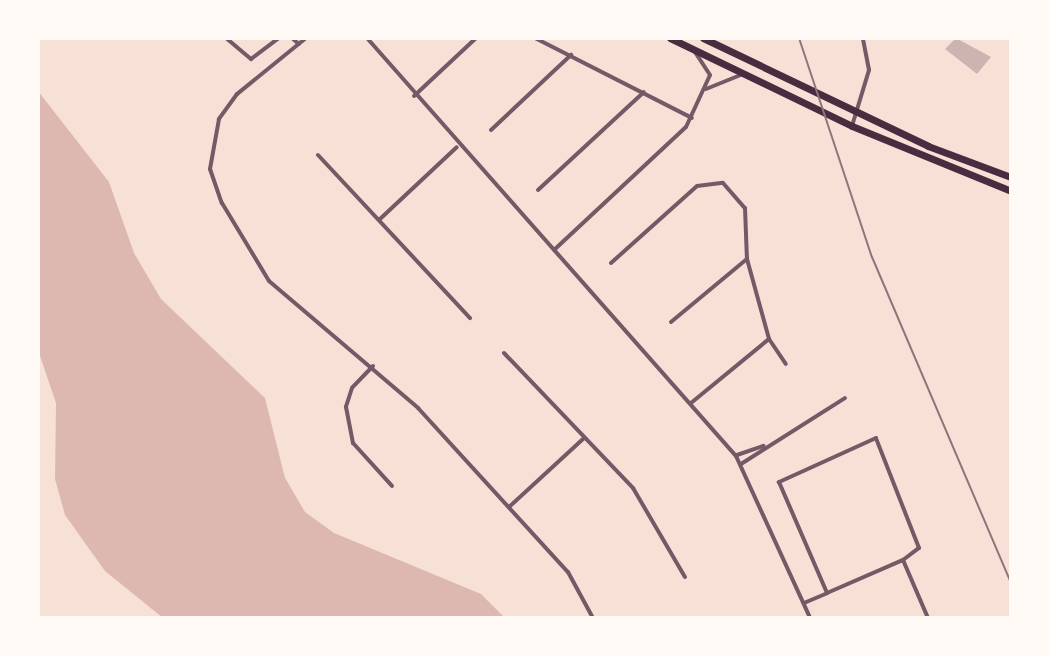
<!DOCTYPE html>
<style>
body{margin:0}
#map{position:relative;width:1049px;height:656px;overflow:hidden;background:#f7e1d7;font-family:Lato,sans-serif}
div>[style]{position:absolute}
.water>*{inset:0;background:#dcb8b0}
.building>*{inset:0;background:#ccb4b1}
.minor>*{height:4px;margin:-2px;padding:0 2px;transform-origin:2px;border-radius:2px;background:#755966}
.primary>*{height:7px;margin:-3.5px;padding:0 3.5px;transform-origin:3.5px;border-radius:3.5px;background:#4a2c40}
.rail>*{height:2px;margin:-1px;padding:0 1px;transform-origin:1px;border-radius:1px;background:#8f747c}
span{translate:-50% -50%;white-space:nowrap;text-align:center;line-height:1.15;-webkit-text-stroke:8px #fffaf5;paint-order:stroke}
.frame{position:absolute;inset:0;border:40px solid #fffaf5;pointer-events:none}
</style>
<div id="map">
<div class="water">
<div style="clip-path:polygon(38px 91px,109px 182px,134px 253px,161px 299px,265px 398px,285px 478px,305px 512px,334px 533px,481px 594px,505px 618px,163px 618px,105px 571px,65px 515px,55px 479px,56px 403px,38px 350px)"></div>
</div>
<div class="building">
<div style="clip-path:polygon(956px 38px,991px 57px,977px 74px,945px 49px)"></div>
</div>
<div class="minor">
<div style="left:226px;top:38px;width:33px;rotate:40deg"></div>
<div style="left:251px;top:59px;width:35px;rotate:-37deg"></div>
<div style="left:292px;top:38px;width:9px;rotate:41deg"></div>
<div style="left:306px;top:38px;width:89px;rotate:140.9deg"></div>
<div style="left:237px;top:94px;width:31px;rotate:126deg"></div>
<div style="left:219px;top:119px;width:51px;rotate:100.2deg"></div>
<div style="left:210px;top:169px;width:36px;rotate:71deg"></div>
<div style="left:222px;top:203px;width:91px;rotate:58.9deg"></div>
<div style="left:269px;top:281px;width:196px;rotate:40.4deg"></div>
<div style="left:418px;top:408px;width:222px;rotate:47.6deg"></div>
<div style="left:568px;top:572px;width:52px;rotate:61.5deg"></div>
<div style="left:367px;top:38px;width:558px;rotate:48.56deg"></div>
<div style="left:736px;top:456px;width:178px;rotate:65.4deg"></div>
<div style="left:535px;top:38px;width:176px;rotate:27deg"></div>
<div style="left:706px;top:89px;width:38px;rotate:-22deg"></div>
<div style="left:414px;top:96px;width:85px;rotate:-43.1deg"></div>
<div style="left:852px;top:126px;width:59px;rotate:-73.1deg"></div>
<div style="left:869px;top:70px;width:33px;rotate:-101deg"></div>
<div style="left:491px;top:130px;width:110px;rotate:-43.2deg"></div>
<div style="left:318px;top:155px;width:223px;rotate:47deg"></div>
<div style="left:538px;top:190px;width:144px;rotate:-42.8deg"></div>
<div style="left:380px;top:219px;width:105px;rotate:-43.1deg"></div>
<div style="left:554px;top:250px;width:180px;rotate:-43deg"></div>
<div style="left:686px;top:127px;width:57px;rotate:-65.2deg"></div>
<div style="left:710px;top:75px;width:27px;rotate:-123deg"></div>
<div style="left:611px;top:263px;width:115px;rotate:-41.8deg"></div>
<div style="left:697px;top:186px;width:26px;rotate:-7deg"></div>
<div style="left:723px;top:183px;width:33px;rotate:49deg"></div>
<div style="left:745px;top:208px;width:51px;rotate:87.8deg"></div>
<div style="left:747px;top:259px;width:83px;rotate:74.6deg"></div>
<div style="left:769px;top:339px;width:30px;rotate:56deg"></div>
<div style="left:671px;top:322px;width:99px;rotate:-39.7deg"></div>
<div style="left:504px;top:353px;width:187px;rotate:46.3deg"></div>
<div style="left:633px;top:488px;width:103px;rotate:59.7deg"></div>
<div style="left:373px;top:366px;width:30px;rotate:134deg"></div>
<div style="left:352px;top:388px;width:20px;rotate:108deg"></div>
<div style="left:346px;top:407px;width:37px;rotate:79deg"></div>
<div style="left:353px;top:443px;width:58px;rotate:47.8deg"></div>
<div style="left:691px;top:403px;width:101px;rotate:-39.4deg"></div>
<div style="left:737px;top:455px;width:28px;rotate:-19deg"></div>
<div style="left:741px;top:464px;width:123px;rotate:-32.4deg"></div>
<div style="left:509px;top:507px;width:102px;rotate:-42.6deg"></div>
<div style="left:903px;top:560px;width:63px;rotate:66.7deg"></div>
<div style="left:804px;top:603px;width:25px;rotate:-23deg"></div>
<div style="left:827px;top:593px;width:83px;rotate:-23.5deg"></div>
<div style="left:903px;top:560px;width:20px;rotate:-37deg"></div>
<div style="left:919px;top:548px;width:118px;rotate:-111.4deg"></div>
<div style="left:876px;top:438px;width:107px;rotate:155.6deg"></div>
<div style="left:779px;top:482px;width:121px;rotate:66.6deg"></div>
</div>
<div class="primary">
<div style="left:670px;top:38px;width:202px;rotate:25.8deg"></div>
<div style="left:852px;top:126px;width:172px;rotate:22.2deg"></div>
<div style="left:703px;top:38px;width:250px;rotate:25.6deg"></div>
<div style="left:928px;top:146px;width:89px;rotate:20.5deg"></div>
</div>
<div class="rail">
<div style="left:799px;top:38px;width:231px;rotate:71.6deg"></div>
<div style="left:872px;top:257px;width:354px;rotate:66.9deg"></div>
</div>
<div class="frame"></div>
</div>
